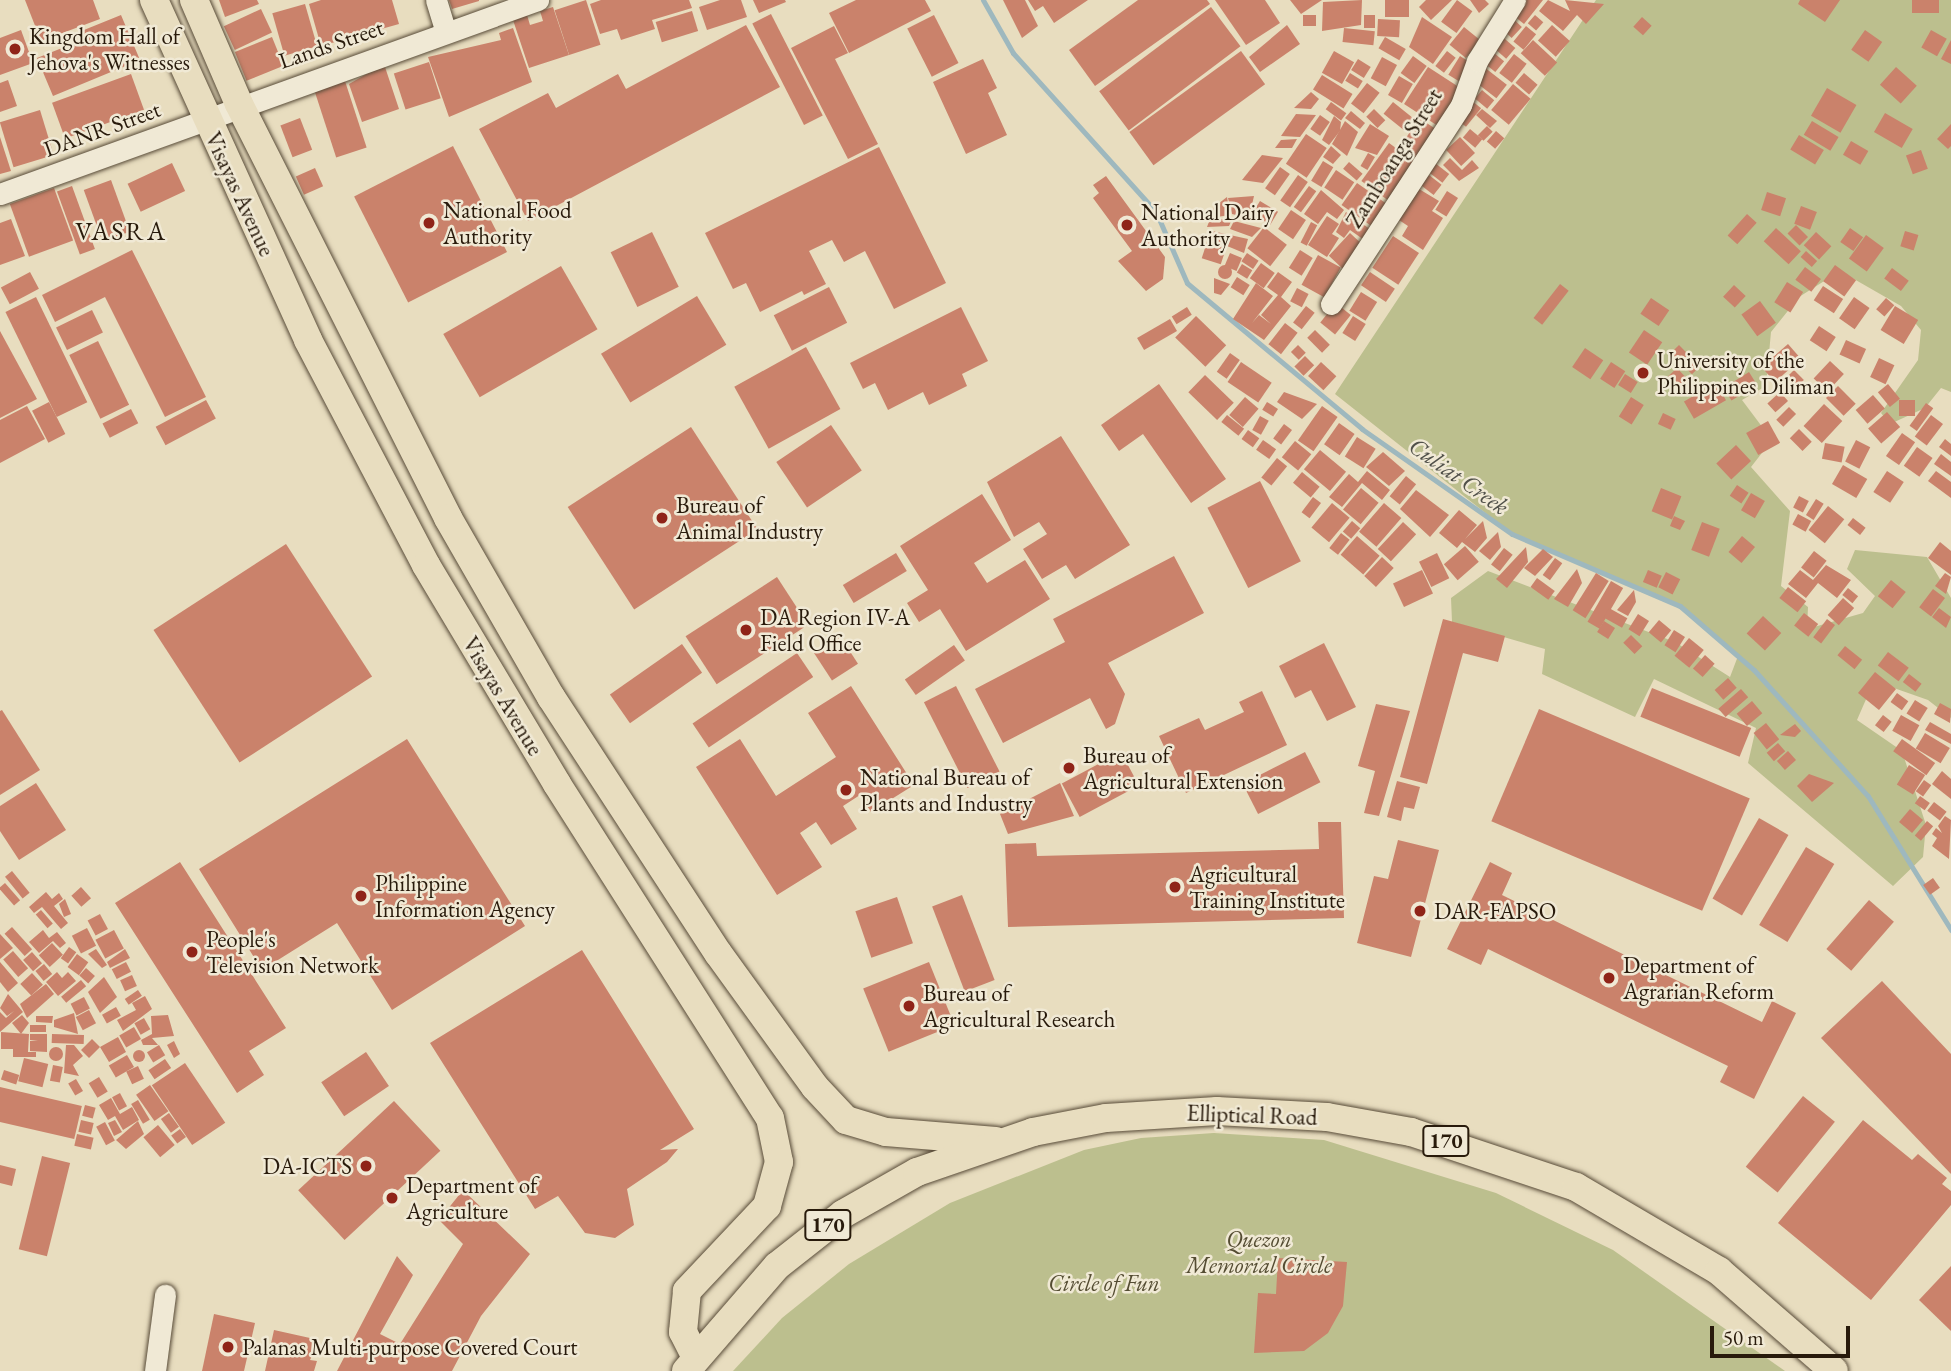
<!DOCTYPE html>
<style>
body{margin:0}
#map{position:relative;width:1951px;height:1371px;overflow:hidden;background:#e8ddbf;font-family:"EB Garamond",serif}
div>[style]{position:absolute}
.green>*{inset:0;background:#bcbf8e}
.stream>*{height:5px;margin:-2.5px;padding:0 2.5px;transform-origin:2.5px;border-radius:2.5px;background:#9eb8be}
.building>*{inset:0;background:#ca826b;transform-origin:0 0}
.round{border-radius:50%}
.roads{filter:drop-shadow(0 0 2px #584b38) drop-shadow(0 0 2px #584b38)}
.minor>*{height:21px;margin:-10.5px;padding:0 10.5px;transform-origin:10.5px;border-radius:10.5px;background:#f0e9d5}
.major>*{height:28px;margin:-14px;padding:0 14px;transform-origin:14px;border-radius:14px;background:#e8ddbf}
.dots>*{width:19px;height:19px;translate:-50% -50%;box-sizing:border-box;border:4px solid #f0e9d5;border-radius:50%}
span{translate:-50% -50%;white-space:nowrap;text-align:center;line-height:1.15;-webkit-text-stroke:5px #f0e9d5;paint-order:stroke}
.shield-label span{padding:2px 5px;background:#f0e9d5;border:2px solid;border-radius:5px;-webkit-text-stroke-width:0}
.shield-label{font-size:21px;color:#281a0b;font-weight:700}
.poi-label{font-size:23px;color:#281a0b}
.left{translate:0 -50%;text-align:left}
.right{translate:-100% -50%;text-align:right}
.street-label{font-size:23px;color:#281a0b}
.park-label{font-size:23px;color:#544c32;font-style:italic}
.water-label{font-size:24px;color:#51514a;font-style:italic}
.quarter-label{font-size:26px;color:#281a0b;letter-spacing:2px}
.scale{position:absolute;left:1710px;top:1326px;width:140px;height:32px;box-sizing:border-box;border:4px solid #281a0b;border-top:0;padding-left:9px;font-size:21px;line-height:24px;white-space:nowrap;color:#281a0b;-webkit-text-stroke:5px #f0e9d5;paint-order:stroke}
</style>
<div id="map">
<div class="green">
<div style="clip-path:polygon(1596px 0,1951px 0,1951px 392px,1941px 388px,1925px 408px,1890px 424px,1881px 413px,1918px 360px,1921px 330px,1901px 306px,1840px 271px,1799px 297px,1771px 332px,1766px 386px,1742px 400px,1772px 440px,1751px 467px,1790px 511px,1781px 586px,1808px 607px,1807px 629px,1863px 613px,1875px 596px,1847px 569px,1855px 550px,1927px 557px,1951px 598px,1951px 718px,1928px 700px,1874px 681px,1857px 720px,1902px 751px,1926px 825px,1923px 857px,1893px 886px,1748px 763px,1756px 728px,1654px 679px,1635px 717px,1542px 674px,1545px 649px,1452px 622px,1451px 598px,1488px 571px,1675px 642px,1730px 677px,1738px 656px,1680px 606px,1512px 534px,1335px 394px)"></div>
<div style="clip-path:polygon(1214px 1133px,1324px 1140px,1496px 1193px,1613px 1250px,1785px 1371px,733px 1371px,782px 1318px,849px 1264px,950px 1203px,1084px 1150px,1141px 1138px)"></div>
</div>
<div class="stream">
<div style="left:983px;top:0;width:61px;rotate:60.5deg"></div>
<div style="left:1013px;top:53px;width:214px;rotate:48deg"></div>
<div style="left:1156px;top:212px;width:77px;rotate:66.4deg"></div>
<div style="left:1187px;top:283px;width:228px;rotate:39.8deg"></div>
<div style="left:1362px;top:429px;width:183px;rotate:35deg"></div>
<div style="left:1512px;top:534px;width:183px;rotate:23.2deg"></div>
<div style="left:1680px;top:606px;width:98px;rotate:40.9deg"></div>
<div style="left:1754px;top:670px;width:170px;rotate:47.9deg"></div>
<div style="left:1868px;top:796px;width:158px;rotate:58.2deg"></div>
</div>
<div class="building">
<div style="clip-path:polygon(25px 0,93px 0,100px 19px,41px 41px)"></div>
<div style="clip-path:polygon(219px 0,257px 0,259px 4px,225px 17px)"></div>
<div style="clip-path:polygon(321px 0,392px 0,399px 24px,321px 46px,309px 4px)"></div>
<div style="clip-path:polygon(449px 0,479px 0,479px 1px,452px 9px)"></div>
<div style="left:586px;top:0;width:47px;height:33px;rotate:72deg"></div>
<div style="clip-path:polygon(601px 0,689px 0,692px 8px,652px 20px,655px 29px,621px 40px,617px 29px,600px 34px,590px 4px)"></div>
<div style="clip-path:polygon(720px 0,741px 0,747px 17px,707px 30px,699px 7px)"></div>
<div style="clip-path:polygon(753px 0,785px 0,786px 2px,759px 13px)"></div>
<div style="clip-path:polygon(856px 0,925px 0,931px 11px,849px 53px,829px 13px)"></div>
<div style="clip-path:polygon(1003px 0,1025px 0,1038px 26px,1022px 38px)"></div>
<div style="clip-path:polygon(1028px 0,1088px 0,1054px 23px,1043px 6px,1035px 11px)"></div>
<div style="clip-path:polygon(1138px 0,1207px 0,1210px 4px,1095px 86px,1069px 50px)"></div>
<div style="clip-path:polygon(1215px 0,1265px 0,1280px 23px,1246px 45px)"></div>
<div style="clip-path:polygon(1290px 0,1322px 0,1301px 14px)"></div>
<div style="clip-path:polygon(1362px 0,1361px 25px,1322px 31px,1323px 2px)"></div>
<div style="left:1385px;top:0;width:24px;height:17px"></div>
<div style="clip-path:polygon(1426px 0,1452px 0,1431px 20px,1419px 7px)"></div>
<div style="left:1457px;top:0;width:19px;height:27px;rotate:36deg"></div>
<div style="clip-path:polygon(1470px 0,1485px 0,1489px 4px,1479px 13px)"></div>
<div style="clip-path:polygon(1518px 0,1543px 0,1524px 24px,1509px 12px)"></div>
<div style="clip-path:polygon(1548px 0,1570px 11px,1565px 0,1604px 4px,1586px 24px,1577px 15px,1563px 31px,1539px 11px)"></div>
<div style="clip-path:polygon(1800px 0,1840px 0,1825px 22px,1798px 4px)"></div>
<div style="left:1912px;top:0;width:27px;height:13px"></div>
<div style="left:305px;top:4px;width:44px;height:34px;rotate:74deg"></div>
<div style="clip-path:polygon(553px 7px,569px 55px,529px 68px,513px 20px,527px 15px,530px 25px,543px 21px,540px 11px)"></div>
<div style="left:1211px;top:7px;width:49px;height:140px;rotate:53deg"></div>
<div style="left:261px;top:9px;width:26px;height:41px;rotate:65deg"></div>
<div style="left:692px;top:11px;width:21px;height:38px;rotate:73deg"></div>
<div style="left:771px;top:14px;width:114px;height:21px;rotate:63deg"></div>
<div style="left:1508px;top:14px;width:19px;height:15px;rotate:43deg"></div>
<div style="clip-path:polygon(121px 15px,140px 60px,53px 96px,37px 58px,82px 40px,79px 32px)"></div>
<div style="left:934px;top:15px;width:54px;height:30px;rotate:63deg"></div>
<div style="left:1303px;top:15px;width:13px;height:11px"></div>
<div style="left:1364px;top:15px;width:11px;height:13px"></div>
<div style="left:1535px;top:15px;width:11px;height:11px;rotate:41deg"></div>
<div style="clip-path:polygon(1422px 17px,1452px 37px,1433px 64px,1409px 47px)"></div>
<div style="left:1642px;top:17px;width:13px;height:13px;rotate:42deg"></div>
<div style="left:1378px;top:19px;width:22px;height:17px;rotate:3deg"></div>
<div style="clip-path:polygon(746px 25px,780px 87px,528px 221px,479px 129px,548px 93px,556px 108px,618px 74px,626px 89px)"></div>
<div style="clip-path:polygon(1287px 25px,1300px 44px,1260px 72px,1249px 57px)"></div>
<div style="left:1552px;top:25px;width:24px;height:21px;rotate:42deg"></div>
<div style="clip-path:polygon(834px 26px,848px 53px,835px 59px,878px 144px,848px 159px,791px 48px)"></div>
<div style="left:1526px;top:26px;width:13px;height:20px;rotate:39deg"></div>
<div style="left:1464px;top:27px;width:21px;height:23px;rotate:39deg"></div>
<div style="clip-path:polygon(513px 28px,532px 82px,449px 117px,428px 57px,501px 40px,499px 33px)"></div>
<div style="left:1344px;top:28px;width:31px;height:14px;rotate:6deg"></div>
<div style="clip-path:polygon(21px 30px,33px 63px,0 75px,0 38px)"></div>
<div style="left:1865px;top:30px;width:21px;height:24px;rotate:35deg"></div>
<div style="left:1931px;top:30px;width:18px;height:20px;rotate:29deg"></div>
<div style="left:1498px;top:33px;width:23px;height:14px;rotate:41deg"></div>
<div style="left:272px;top:37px;width:31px;height:40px;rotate:68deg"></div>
<div style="left:1385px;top:37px;width:24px;height:13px;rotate:30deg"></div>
<div style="left:1533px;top:40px;width:33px;height:18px;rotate:43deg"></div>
<div style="clip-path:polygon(1951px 40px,1951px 64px,1941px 59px)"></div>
<div style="left:1241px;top:51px;width:41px;height:138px;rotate:54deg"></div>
<div style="left:1334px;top:51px;width:23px;height:25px;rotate:29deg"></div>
<div style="left:1447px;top:51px;width:11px;height:19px;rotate:38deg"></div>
<div style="left:1494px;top:53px;width:13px;height:14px;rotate:39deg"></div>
<div style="left:1514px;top:54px;width:16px;height:24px;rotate:38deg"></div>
<div style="left:1413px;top:56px;width:17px;height:21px;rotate:36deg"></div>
<div style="left:1460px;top:56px;width:13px;height:22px;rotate:32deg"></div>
<div style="left:1382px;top:57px;width:17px;height:24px;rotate:28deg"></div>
<div style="clip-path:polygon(983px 59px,997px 88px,988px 93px,1007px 135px,966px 154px,933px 82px)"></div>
<div style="left:1358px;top:59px;width:15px;height:13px;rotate:32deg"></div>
<div style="left:429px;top:62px;width:38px;height:37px;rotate:72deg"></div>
<div style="clip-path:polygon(384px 64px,399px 109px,362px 122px,349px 84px)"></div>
<div style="left:1428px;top:67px;width:40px;height:44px;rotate:33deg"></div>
<div style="left:1484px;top:67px;width:29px;height:17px;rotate:38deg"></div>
<div style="left:1896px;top:67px;width:28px;height:24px;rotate:42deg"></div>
<div style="left:1350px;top:73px;width:15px;height:9px;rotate:32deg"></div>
<div style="left:1524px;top:73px;width:18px;height:13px;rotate:41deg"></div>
<div style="left:131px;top:74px;width:38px;height:84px;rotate:70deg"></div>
<div style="left:1322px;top:75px;width:36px;height:17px;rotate:32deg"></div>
<div style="left:1399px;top:76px;width:16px;height:22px;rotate:30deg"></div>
<div style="clip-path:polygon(8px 80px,17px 106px,0 112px,0 83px)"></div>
<div style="left:345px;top:81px;width:70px;height:32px;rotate:72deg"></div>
<div style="left:1367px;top:83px;width:16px;height:26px;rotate:38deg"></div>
<div style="left:1513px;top:84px;width:23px;height:34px;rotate:40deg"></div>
<div style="left:1827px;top:88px;width:34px;height:32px;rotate:30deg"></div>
<div style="left:1482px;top:90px;width:16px;height:11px;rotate:40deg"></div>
<div style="clip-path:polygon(1311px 92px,1319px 99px,1311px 109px,1294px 108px)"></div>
<div style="left:1471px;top:100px;width:13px;height:24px;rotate:39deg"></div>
<div style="left:1331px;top:102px;width:19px;height:9px;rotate:36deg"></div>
<div style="left:1393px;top:102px;width:26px;height:15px;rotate:39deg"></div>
<div style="left:1374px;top:109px;width:16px;height:11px;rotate:45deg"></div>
<div style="clip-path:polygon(1482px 109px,1497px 121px,1490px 128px,1476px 115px)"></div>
<div style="left:40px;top:110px;width:47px;height:42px;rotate:73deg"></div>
<div style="clip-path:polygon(1351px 111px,1365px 123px,1360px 129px,1345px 118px)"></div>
<div style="left:1885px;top:113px;width:32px;height:22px;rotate:30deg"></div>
<div style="clip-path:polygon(1296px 114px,1316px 115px,1300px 137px,1281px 136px)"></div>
<div style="left:1320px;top:115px;width:12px;height:17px;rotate:35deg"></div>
<div style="clip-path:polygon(1334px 116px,1341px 122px,1340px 131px,1329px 145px,1322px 140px)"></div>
<div style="left:300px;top:118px;width:34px;height:21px;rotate:69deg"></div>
<div style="left:1419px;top:118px;width:20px;height:35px;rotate:33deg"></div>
<div style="clip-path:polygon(1345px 121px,1358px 132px,1347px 156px,1332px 144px)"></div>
<div style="left:1812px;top:121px;width:31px;height:16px;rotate:31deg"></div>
<div style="clip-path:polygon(1370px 124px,1389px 136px,1377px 155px,1355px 148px)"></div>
<div style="clip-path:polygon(1951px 124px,1951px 146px,1948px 149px,1937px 139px)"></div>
<div style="left:1487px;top:126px;width:8px;height:13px;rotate:45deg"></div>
<div style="left:1470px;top:129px;width:16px;height:11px;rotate:40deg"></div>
<div style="left:1496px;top:131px;width:11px;height:14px;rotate:41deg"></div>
<div style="left:1306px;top:134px;width:25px;height:36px;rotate:34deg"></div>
<div style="left:1799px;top:135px;width:29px;height:17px;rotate:31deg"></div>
<div style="clip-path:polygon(0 137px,11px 171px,0 174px)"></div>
<div style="left:1460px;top:137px;width:22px;height:19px;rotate:47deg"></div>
<div style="clip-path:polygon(1297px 139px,1292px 148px,1275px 148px,1281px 140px)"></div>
<div style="left:1851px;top:141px;width:20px;height:16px;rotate:30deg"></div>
<div style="left:1389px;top:143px;width:32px;height:47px;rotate:36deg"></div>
<div style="left:453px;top:146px;width:119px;height:111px;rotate:63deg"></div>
<div style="clip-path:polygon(1331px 146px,1341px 155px,1333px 164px,1323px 157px)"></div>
<div style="clip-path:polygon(879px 147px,946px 283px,894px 309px,865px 251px,844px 262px,832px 240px,809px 251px,826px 284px,804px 295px,802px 291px,760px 312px,746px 283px,733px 289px,705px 233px)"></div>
<div style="left:1921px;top:150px;width:20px;height:16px;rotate:70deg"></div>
<div style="left:1368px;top:153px;width:8px;height:15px;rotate:30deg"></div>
<div style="clip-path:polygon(1262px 155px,1283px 158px,1263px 183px,1242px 180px)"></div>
<div style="clip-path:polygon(1450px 158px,1462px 170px,1472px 160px,1479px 168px,1459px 181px,1443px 165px)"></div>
<div style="left:1323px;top:161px;width:12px;height:23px;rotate:31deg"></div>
<div style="left:1349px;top:162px;width:18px;height:9px;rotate:41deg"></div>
<div style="left:172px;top:163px;width:31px;height:49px;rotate:65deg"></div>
<div style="left:1435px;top:163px;width:18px;height:11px;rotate:38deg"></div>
<div style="left:1280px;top:167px;width:12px;height:26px;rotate:35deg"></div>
<div style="left:315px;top:168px;width:20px;height:21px;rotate:66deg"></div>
<div style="left:1336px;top:170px;width:22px;height:21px;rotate:34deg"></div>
<div style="left:1298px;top:175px;width:12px;height:31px;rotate:35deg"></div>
<div style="left:1429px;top:175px;width:16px;height:13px;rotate:38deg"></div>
<div style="clip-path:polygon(1106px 176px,1165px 257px,1163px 279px,1146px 291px,1118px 261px,1132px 251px,1093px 198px,1099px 193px,1093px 185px)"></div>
<div style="left:111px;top:180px;width:55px;height:29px;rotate:70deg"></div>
<div style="left:1357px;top:183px;width:40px;height:27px;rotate:35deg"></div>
<div style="left:72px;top:186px;width:67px;height:16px;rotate:70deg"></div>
<div style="left:1309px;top:186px;width:9px;height:26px;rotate:36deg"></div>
<div style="left:54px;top:188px;width:56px;height:47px;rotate:70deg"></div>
<div style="clip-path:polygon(1419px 189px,1439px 201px,1432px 211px,1443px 218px,1423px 250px,1402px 236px,1408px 226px,1399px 220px)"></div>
<div style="clip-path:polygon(1321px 190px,1344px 210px,1337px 219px,1327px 212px,1318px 224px,1304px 214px)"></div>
<div style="left:1447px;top:191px;width:13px;height:22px;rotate:32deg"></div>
<div style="left:1767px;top:192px;width:20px;height:19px;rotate:18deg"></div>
<div style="clip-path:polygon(1254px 196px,1249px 218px,1232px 214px,1228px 198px)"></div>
<div style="clip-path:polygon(1227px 197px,1230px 215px,1210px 218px,1214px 207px)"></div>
<div style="left:1260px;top:201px;width:21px;height:15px;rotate:31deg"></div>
<div style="left:1801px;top:206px;width:17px;height:19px;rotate:21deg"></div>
<div style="left:1291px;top:210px;width:18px;height:23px;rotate:34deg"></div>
<div style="clip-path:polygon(1346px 212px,1374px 232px,1367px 242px,1350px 230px,1344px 238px,1336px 232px)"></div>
<div style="left:1747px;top:214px;width:13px;height:29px;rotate:42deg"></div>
<div style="clip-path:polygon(1327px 216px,1339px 224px,1332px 234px,1339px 238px,1327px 257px,1308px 245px)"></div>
<div style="clip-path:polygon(11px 219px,25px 256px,0 265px,0 223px)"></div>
<div style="clip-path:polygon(1210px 219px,1232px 219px,1229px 226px,1207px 227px)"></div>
<div style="clip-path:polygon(1234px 221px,1261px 228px,1252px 237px,1230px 229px)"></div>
<div style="left:1311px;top:222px;width:7px;height:23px;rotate:27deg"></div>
<div style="left:1796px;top:225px;width:17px;height:12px;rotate:45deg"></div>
<div style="left:1264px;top:227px;width:29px;height:27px;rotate:38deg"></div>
<div style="left:1776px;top:228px;width:34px;height:18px;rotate:43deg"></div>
<div style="left:1850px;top:228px;width:16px;height:17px;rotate:35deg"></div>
<div style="clip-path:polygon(1212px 231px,1248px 239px,1244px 253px,1210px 239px)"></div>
<div style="left:1905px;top:231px;width:14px;height:16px;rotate:17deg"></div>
<div style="left:652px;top:232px;width:61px;height:46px;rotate:64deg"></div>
<div style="left:1816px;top:232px;width:21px;height:18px;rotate:43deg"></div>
<div style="left:1350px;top:233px;width:19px;height:31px;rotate:43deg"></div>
<div style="left:1866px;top:235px;width:22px;height:29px;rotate:36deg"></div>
<div style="left:1393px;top:236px;width:31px;height:38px;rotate:33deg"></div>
<div style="left:1207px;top:242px;width:20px;height:17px;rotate:18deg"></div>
<div style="clip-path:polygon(132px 250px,206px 397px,165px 417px,105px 297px,55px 322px,42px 295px)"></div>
<div style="left:1300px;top:250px;width:15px;height:21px;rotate:32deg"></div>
<div style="left:1806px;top:251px;width:15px;height:8px;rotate:42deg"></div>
<div style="left:1230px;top:253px;width:13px;height:14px;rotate:23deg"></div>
<div style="left:1247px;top:253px;width:14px;height:10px;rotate:34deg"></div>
<div style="left:1318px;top:255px;width:26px;height:34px;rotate:29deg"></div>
<div style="left:1261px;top:263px;width:17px;height:19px;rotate:36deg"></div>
<div style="left:1242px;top:264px;width:12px;height:10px;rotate:31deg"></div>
<div style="left:1835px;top:265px;width:26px;height:20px;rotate:36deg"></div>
<div class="round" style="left:1218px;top:265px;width:14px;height:14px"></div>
<div style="left:561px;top:266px;width:73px;height:136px;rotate:60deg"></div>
<div style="left:1805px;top:267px;width:20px;height:16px;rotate:37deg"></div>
<div style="left:1892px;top:268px;width:21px;height:13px;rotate:37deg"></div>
<div style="left:30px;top:272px;width:19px;height:33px;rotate:62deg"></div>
<div style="clip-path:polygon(1278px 272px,1292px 282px,1281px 297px,1291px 306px,1264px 340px,1233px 319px,1256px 283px,1273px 296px,1252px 323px,1259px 315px,1271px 324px,1261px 315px,1278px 295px,1267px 287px)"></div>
<div style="left:1370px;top:272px;width:30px;height:16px;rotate:34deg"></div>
<div style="left:1237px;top:277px;width:15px;height:12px;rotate:32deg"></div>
<div style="clip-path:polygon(1214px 278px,1230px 284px,1221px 295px,1214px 293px)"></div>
<div style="left:1787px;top:282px;width:19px;height:24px;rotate:32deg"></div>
<div style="left:1560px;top:284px;width:11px;height:43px;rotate:38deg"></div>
<div style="left:1734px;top:285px;width:16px;height:16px;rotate:43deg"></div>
<div style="left:1823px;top:286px;width:24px;height:17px;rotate:33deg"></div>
<div style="left:829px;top:287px;width:40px;height:62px;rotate:63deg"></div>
<div style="left:1297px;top:288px;width:13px;height:15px;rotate:27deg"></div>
<div style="left:1361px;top:292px;width:19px;height:22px;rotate:32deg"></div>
<div style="left:697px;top:296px;width:57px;height:112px;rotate:59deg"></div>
<div style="left:36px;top:297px;width:117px;height:34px;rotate:64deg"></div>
<div style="left:1854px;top:297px;width:19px;height:26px;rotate:35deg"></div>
<div style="left:1651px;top:298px;width:22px;height:19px;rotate:34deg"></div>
<div style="left:1886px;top:298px;width:11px;height:15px;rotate:41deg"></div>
<div style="left:1760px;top:301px;width:27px;height:23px;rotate:54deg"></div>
<div style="left:1336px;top:303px;width:19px;height:25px;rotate:39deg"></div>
<div style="left:1306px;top:306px;width:11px;height:21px;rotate:38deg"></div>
<div style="left:1895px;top:306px;width:27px;height:28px;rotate:31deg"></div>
<div style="clip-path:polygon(961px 307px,988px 361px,962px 374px,967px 386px,929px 405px,923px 392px,888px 410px,875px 383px,863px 389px,850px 363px)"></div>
<div style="left:1187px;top:307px;width:9px;height:18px;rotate:58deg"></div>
<div style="left:92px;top:310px;width:25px;height:40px;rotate:64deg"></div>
<div style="left:1196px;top:316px;width:42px;height:30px;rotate:44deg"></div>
<div style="left:1353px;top:316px;width:15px;height:20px;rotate:32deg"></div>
<div style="left:1170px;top:319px;width:14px;height:38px;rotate:60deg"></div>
<div style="left:1285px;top:323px;width:16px;height:27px;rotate:38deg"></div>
<div style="left:1819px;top:326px;width:20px;height:17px;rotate:33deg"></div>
<div style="left:1315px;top:330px;width:21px;height:11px;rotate:45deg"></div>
<div style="left:1644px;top:330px;width:22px;height:27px;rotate:34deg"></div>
<div style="clip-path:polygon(0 331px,37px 399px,0 418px)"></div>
<div style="left:1846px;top:340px;width:22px;height:16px;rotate:24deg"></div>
<div style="left:98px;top:341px;width:71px;height:32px;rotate:64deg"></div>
<div style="left:1788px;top:344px;width:20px;height:35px;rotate:49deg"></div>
<div style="left:1298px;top:345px;width:11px;height:10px;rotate:45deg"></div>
<div style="left:1679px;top:345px;width:30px;height:11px;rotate:46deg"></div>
<div style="left:806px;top:347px;width:71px;height:82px;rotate:61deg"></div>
<div style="left:1585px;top:348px;width:22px;height:23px;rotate:34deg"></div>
<div style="left:1230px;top:353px;width:12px;height:23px;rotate:35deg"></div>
<div style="left:1305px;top:356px;width:13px;height:15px;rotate:45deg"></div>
<div style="left:1879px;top:358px;width:17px;height:21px;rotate:25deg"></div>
<div style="left:1830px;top:361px;width:19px;height:24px;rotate:43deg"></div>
<div style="left:1241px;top:362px;width:37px;height:24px;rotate:34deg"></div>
<div style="left:1321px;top:362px;width:21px;height:19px;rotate:43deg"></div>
<div style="left:1611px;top:362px;width:17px;height:20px;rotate:33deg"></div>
<div style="left:1677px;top:368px;width:22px;height:16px;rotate:47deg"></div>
<div style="left:1794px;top:370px;width:14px;height:21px;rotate:45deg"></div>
<div style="left:1749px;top:372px;width:15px;height:30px;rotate:58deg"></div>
<div style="left:1625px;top:374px;width:15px;height:13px;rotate:32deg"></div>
<div style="left:1205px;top:375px;width:40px;height:24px;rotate:44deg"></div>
<div style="left:1716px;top:383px;width:20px;height:37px;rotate:60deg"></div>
<div style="clip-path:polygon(1159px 384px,1226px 479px,1191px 503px,1143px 434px,1119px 451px,1101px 425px)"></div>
<div style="left:1888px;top:384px;width:19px;height:13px;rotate:51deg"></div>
<div style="left:1838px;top:386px;width:25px;height:17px;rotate:45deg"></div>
<div style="clip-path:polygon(1284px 392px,1317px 404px,1302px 419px,1277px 402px)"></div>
<div style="left:1780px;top:392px;width:12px;height:17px;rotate:48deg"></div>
<div style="left:1873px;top:395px;width:18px;height:23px;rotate:49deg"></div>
<div style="left:1245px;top:397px;width:18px;height:24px;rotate:41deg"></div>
<div style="left:1631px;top:397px;width:15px;height:23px;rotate:32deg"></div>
<div style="left:206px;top:400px;width:21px;height:57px;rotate:62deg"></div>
<div style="left:1899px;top:400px;width:16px;height:16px"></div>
<div style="left:49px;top:402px;width:36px;height:19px;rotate:63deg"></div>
<div style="left:1267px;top:402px;width:13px;height:9px;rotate:32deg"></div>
<div style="left:1926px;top:403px;width:9px;height:28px;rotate:36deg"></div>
<div style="left:1824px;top:404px;width:25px;height:30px;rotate:43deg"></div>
<div style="clip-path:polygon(27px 406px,45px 439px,0 463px,0 420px)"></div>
<div style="left:1322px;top:406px;width:19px;height:42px;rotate:35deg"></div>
<div style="left:1789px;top:407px;width:10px;height:18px;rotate:45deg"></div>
<div style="left:131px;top:409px;width:16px;height:32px;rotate:63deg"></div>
<div style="left:1887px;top:412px;width:20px;height:25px;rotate:49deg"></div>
<div style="left:1663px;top:413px;width:14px;height:12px;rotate:25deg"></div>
<div style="left:1227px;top:415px;width:22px;height:9px;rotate:39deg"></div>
<div style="left:1931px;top:415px;width:15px;height:27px;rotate:37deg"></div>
<div style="left:1260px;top:416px;width:10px;height:16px;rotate:29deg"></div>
<div style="left:1768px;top:421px;width:25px;height:25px;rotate:61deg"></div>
<div style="left:1339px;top:423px;width:19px;height:26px;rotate:35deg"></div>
<div style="left:1284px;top:424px;width:10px;height:18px;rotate:37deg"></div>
<div style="left:831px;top:425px;width:55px;height:66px;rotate:56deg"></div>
<div style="left:691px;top:427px;width:122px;height:147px;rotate:57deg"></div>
<div style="left:1799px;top:429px;width:18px;height:13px;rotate:45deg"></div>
<div style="left:1248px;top:430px;width:14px;height:11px;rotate:36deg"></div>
<div style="left:1902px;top:433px;width:16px;height:28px;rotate:35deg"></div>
<div style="clip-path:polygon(1061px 436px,1130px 545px,1075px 579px,1066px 565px,1042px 579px,1023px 549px,1047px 534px,1039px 522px,1014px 537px,987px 482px)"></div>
<div style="left:1357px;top:437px;width:22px;height:23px;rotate:32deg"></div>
<div style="clip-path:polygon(1945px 439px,1951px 444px,1951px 456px,1939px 447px)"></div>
<div style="left:1263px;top:440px;width:16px;height:12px;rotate:35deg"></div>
<div style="left:1856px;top:440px;width:16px;height:24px;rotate:27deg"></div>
<div style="left:1295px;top:441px;width:21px;height:21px;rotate:39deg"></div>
<div style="left:1825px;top:443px;width:20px;height:16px;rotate:11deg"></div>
<div style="left:1736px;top:445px;width:22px;height:27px;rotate:47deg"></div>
<div style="left:1917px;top:447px;width:19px;height:23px;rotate:35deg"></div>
<div style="left:1320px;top:450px;width:34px;height:25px;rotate:40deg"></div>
<div style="clip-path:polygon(1383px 452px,1405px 471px,1389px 486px,1366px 467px)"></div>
<div style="clip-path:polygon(1941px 454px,1951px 462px,1951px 476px,1934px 464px)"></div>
<div style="left:1277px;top:458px;width:13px;height:25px;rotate:39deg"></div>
<div style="left:1843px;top:465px;width:28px;height:22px;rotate:30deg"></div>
<div style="clip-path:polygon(1367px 471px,1390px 490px,1382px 500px,1362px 483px,1342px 507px,1329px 497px,1349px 474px,1358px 482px)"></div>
<div style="left:1887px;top:471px;width:20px;height:25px;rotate:33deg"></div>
<div style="clip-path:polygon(1936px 471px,1951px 482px,1951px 498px,1928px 481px)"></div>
<div style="left:1302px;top:472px;width:23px;height:14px;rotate:40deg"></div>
<div style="left:1406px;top:476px;width:13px;height:26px;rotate:39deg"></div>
<div style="left:1260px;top:481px;width:90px;height:59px;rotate:63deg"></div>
<div style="left:1737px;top:485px;width:14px;height:13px;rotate:34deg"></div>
<div style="left:1361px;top:488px;width:23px;height:28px;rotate:40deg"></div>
<div style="left:1661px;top:488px;width:22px;height:25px;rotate:22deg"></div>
<div style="clip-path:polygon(1416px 490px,1449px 515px,1430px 537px,1400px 509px)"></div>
<div style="left:1751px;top:493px;width:16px;height:20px;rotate:30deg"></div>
<div style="clip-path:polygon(982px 494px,1011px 540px,974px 563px,987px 583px,1025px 560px,1050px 599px,966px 651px,940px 609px,919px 622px,907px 603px,928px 590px,900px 546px)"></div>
<div style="left:1799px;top:496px;width:11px;height:13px;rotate:27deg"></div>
<div style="left:1313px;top:497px;width:10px;height:19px;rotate:37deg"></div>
<div style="left:1816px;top:499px;width:9px;height:19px;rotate:32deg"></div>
<div style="left:1332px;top:503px;width:23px;height:32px;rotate:40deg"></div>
<div style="left:1384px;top:503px;width:23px;height:38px;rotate:41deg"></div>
<div style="left:1828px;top:506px;width:21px;height:31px;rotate:39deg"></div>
<div style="clip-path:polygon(1459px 510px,1477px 525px,1465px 539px,1483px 521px,1487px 538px,1475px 552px,1462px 542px,1457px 548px,1439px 533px)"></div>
<div style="left:1798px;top:514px;width:15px;height:12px;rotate:28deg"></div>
<div style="clip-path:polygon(1674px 516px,1685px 521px,1680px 530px,1670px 526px)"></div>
<div style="left:1853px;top:518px;width:16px;height:9px;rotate:38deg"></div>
<div style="left:1352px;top:521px;width:11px;height:14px;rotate:41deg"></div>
<div style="left:1403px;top:522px;width:18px;height:37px;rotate:43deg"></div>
<div style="left:1702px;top:522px;width:19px;height:30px;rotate:21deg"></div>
<div style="clip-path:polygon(1498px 532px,1501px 547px,1490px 560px,1479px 551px)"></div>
<div style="left:1341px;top:533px;width:11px;height:19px;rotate:38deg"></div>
<div style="left:1357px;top:536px;width:30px;height:25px;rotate:41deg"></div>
<div style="left:1742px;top:536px;width:17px;height:21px;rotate:40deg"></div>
<div style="clip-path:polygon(1940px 542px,1951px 551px,1951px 575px,1928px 558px)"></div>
<div style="left:286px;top:544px;width:158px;height:158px;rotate:57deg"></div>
<div style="left:1465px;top:546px;width:21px;height:28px;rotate:49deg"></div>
<div style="clip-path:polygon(1526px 547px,1528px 562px,1507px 588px,1496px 579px)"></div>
<div style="left:1504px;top:548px;width:11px;height:21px;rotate:38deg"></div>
<div style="clip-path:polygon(1543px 549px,1553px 557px,1535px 576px,1524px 568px)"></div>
<div style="left:1814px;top:551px;width:16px;height:21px;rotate:38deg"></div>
<div style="left:896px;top:553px;width:21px;height:62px;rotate:59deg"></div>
<div style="left:1437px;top:553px;width:28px;height:20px;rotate:64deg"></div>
<div style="clip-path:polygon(1174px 556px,1204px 613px,1108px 663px,1125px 694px,1115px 724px,1106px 729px,1090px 698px,1003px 743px,975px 689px,1065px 642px,1053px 619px)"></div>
<div style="left:1382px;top:557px;width:16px;height:26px;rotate:43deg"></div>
<div style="left:1555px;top:558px;width:9px;height:21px;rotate:36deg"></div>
<div style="clip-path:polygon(1826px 565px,1851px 580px,1837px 598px,1818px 583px,1806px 598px,1788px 584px,1800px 570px,1813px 580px)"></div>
<div style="clip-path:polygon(1577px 569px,1582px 583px,1568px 607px,1554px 599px)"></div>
<div style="left:1422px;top:570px;width:26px;height:32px;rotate:65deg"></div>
<div style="left:1648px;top:570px;width:15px;height:13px;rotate:23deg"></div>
<div style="left:1666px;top:572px;width:16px;height:17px;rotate:27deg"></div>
<div style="left:1596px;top:573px;width:15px;height:44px;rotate:32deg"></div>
<div style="clip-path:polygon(1945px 573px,1951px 577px,1946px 594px,1935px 586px)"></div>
<div style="left:777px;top:577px;width:57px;height:109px;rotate:57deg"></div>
<div style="left:1537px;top:578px;width:22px;height:11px;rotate:36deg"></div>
<div style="left:1891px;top:580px;width:19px;height:21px;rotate:39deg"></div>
<div style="left:1611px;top:581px;width:14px;height:47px;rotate:30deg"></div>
<div style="left:1788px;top:587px;width:23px;height:14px;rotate:38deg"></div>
<div style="left:1848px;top:588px;width:13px;height:9px;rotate:39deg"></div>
<div style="left:1933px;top:589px;width:15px;height:23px;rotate:37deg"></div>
<div style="clip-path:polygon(1634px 590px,1636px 602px,1628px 616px,1617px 610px)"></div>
<div style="left:1843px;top:598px;width:15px;height:23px;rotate:42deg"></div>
<div style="left:1609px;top:608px;width:21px;height:11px;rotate:29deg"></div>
<div style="clip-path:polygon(1939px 608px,1951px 617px,1946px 628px,1932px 617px)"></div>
<div style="left:1804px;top:613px;width:18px;height:16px;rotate:38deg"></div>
<div style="left:1638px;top:614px;width:13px;height:18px;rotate:32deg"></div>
<div style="left:1763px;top:616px;width:25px;height:24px;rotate:43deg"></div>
<div style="clip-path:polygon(1443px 619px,1505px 636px,1498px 662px,1463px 653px,1427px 784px,1400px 777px)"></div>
<div style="left:1827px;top:619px;width:10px;height:23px;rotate:37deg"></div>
<div style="left:1659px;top:620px;width:16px;height:16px;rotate:40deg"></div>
<div style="left:1604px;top:621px;width:13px;height:13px;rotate:32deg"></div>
<div style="left:1674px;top:630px;width:13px;height:18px;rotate:32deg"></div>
<div style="left:1631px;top:635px;width:16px;height:11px;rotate:45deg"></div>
<div style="left:840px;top:636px;width:33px;height:31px;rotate:57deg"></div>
<div style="left:1689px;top:638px;width:19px;height:23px;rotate:39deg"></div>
<div style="clip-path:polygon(1324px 643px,1356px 707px,1327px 721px,1311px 690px,1295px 698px,1279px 666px)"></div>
<div style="left:682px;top:644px;width:35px;height:88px;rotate:55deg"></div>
<div style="left:954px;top:645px;width:19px;height:60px;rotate:55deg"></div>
<div style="left:1845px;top:646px;width:22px;height:12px;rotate:39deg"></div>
<div style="left:1888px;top:652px;width:26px;height:17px;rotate:37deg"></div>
<div style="left:797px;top:653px;width:29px;height:126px;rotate:56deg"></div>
<div style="left:1705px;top:655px;width:13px;height:18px;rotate:42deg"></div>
<div style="left:1875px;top:672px;width:27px;height:27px;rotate:39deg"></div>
<div style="left:1909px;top:674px;width:16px;height:10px;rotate:38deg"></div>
<div style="left:1728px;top:678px;width:13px;height:18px;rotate:48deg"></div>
<div style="clip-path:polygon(851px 686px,914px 785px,871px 812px,860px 795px,843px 806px,857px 829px,831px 845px,816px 822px,800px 833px,822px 867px,777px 895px,696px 767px,740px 739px,776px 796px,836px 757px,808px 713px)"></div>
<div style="left:956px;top:686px;width:96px;height:36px;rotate:63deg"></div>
<div style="left:1652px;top:688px;width:107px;height:31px;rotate:22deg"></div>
<div style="left:1741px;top:689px;width:11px;height:30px;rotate:49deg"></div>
<div style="clip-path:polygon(1262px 691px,1287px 745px,1186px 793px,1159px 736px,1199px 718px,1205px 730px,1244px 712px,1239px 702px)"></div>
<div style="left:1897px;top:693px;width:14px;height:11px;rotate:36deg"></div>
<div style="left:1915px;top:700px;width:15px;height:16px;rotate:32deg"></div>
<div style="left:1752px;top:701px;width:16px;height:20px;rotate:50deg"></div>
<div style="clip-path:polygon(1940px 703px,1951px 709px,1950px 723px,1934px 714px)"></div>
<div style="clip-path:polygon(1376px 704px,1410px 711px,1379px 816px,1364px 813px,1375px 771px,1358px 766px)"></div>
<div style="left:1539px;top:709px;width:229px;height:122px;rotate:23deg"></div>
<div style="clip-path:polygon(2px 710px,40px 770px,0 795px,0 711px)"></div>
<div style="left:1883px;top:715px;width:11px;height:13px;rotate:38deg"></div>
<div style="left:1901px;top:715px;width:21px;height:18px;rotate:29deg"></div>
<div style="clip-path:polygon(1930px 722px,1951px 734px,1951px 744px,1925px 730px)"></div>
<div style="left:1766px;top:723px;width:21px;height:16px;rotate:51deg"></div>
<div style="clip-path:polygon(1795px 724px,1801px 731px,1795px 737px,1780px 735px)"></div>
<div style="left:1925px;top:733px;width:29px;height:18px;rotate:31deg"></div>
<div style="clip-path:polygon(407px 739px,525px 926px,392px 1010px,337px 923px,262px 970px,199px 869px)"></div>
<div style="left:1902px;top:739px;width:41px;height:15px;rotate:36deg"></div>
<div style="left:1778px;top:743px;width:11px;height:15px;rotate:49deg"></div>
<div style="left:1788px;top:751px;width:12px;height:15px;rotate:48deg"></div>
<div style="left:1121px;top:752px;width:38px;height:67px;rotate:62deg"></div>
<div style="left:1305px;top:752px;width:34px;height:70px;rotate:63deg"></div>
<div style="left:1909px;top:765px;width:19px;height:23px;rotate:32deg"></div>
<div style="clip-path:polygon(1942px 771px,1951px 779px,1951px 799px,1932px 784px)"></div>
<div style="clip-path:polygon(1809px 774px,1834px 783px,1812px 802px,1797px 786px)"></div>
<div style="left:1924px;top:780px;width:9px;height:14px;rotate:36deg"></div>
<div style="clip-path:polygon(1397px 781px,1420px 787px,1414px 809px,1404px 807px,1401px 821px,1387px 817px)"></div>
<div style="clip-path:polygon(36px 783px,66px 830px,19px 860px,0 831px,0 806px)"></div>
<div style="clip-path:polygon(1060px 783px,1074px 816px,1008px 834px,1000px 814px)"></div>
<div style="left:1920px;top:796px;width:12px;height:9px;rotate:35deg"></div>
<div style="left:1934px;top:802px;width:16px;height:11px;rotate:38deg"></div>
<div style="left:1910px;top:809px;width:17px;height:17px;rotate:40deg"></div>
<div style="clip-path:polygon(1945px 816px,1951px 820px,1949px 859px,1932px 846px,1937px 838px,1932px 834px,1936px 828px,1942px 833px,1938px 826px)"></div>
<div style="left:1759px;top:818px;width:34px;height:93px;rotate:30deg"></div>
<div style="left:1927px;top:821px;width:8px;height:19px;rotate:40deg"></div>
<div style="clip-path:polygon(1318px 822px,1341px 822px,1344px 918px,1008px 927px,1005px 844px,1036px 843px,1037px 856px,1319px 849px)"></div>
<div style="clip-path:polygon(1398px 840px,1439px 850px,1411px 957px,1357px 943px,1374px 876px,1388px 879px)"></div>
<div style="left:1806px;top:847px;width:33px;height:91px;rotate:31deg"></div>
<div style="clip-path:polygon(180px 862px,286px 1028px,249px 1051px,264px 1075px,237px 1093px,115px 903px)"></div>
<div style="clip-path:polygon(1490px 862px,1512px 873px,1502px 895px,1762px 1022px,1772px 1001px,1796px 1013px,1754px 1099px,1720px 1082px,1728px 1066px,1488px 949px,1481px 965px,1447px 949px)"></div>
<div style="left:12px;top:871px;width:28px;height:9px;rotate:51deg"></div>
<div style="left:1933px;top:878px;width:12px;height:12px;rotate:55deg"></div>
<div style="left:5px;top:883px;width:23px;height:8px;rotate:49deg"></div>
<div style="left:81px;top:887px;width:15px;height:13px;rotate:48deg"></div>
<div style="clip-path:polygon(46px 892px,52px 899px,59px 893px,63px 899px,54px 906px,68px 923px,61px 929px,42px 907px,34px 913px,29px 907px)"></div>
<div style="left:962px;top:895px;width:91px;height:32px;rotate:69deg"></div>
<div style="left:897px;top:897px;width:49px;height:44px;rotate:71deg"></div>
<div style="clip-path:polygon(65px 899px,71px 914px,64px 917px,59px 904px)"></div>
<div style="left:1869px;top:900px;width:33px;height:65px;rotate:41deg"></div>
<div style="left:41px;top:910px;width:18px;height:7px;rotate:49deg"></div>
<div style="left:100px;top:914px;width:17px;height:14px;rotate:62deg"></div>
<div style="left:12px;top:927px;width:30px;height:10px;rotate:48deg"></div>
<div style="left:87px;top:928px;width:20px;height:17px;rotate:63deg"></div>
<div style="clip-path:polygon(43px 930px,49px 938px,57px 932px,66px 943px,60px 948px,53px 941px,39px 953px,29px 942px)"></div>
<div style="left:114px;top:930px;width:21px;height:21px;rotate:62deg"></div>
<div style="clip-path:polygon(0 934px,13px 948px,0 959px)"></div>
<div style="left:52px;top:943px;width:16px;height:18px;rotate:47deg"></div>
<div style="left:69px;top:947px;width:9px;height:14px;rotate:36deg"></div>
<div style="clip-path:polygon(96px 949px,107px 965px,102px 968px,88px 954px)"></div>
<div style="clip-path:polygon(125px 949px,130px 958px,110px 968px,107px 962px)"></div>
<div style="clip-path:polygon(582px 950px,694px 1129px,660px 1150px,678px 1149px,667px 1162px,627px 1189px,634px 1225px,615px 1238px,585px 1233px,558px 1196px,535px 1209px,430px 1043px)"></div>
<div style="left:13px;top:951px;width:23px;height:13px;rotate:49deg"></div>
<div style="left:32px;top:952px;width:15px;height:12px;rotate:48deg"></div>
<div style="left:77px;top:954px;width:14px;height:16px;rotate:36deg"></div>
<div style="clip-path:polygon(0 962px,18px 983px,8px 992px,0 982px)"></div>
<div style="left:126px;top:962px;width:11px;height:16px;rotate:63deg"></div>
<div style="left:929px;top:962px;width:68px;height:71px;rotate:68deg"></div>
<div style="left:44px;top:964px;width:13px;height:11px;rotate:51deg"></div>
<div style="left:86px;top:968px;width:12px;height:10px;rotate:42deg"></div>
<div style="clip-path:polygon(57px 972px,62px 978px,68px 972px,76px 981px,58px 996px,46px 982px)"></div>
<div style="left:32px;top:973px;width:16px;height:16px;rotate:47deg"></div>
<div style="left:132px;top:975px;width:12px;height:13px;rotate:66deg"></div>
<div style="clip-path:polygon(104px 977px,117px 997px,100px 1013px,88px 992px)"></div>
<div style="left:81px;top:980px;width:8px;height:26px;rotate:50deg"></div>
<div style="clip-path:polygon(1882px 981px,1951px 1054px,1951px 1174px,1821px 1038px)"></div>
<div style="clip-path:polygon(46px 984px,54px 994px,27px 1018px,20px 1004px)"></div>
<div style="left:138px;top:990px;width:7px;height:16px;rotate:56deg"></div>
<div style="clip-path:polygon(8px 994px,23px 1012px,0 1032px,0 1012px,6px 1018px,14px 1011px,7px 1016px,0 1008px)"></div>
<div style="clip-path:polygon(145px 996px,152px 1009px,123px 1031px,117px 1020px,136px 1010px,132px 1003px)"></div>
<div style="left:84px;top:997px;width:13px;height:15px;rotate:63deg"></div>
<div style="left:116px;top:1007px;width:10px;height:16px;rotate:61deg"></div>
<div style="left:89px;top:1010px;width:15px;height:15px;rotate:62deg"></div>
<div style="clip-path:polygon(74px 1013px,78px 1034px,54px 1027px,54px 1020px)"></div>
<div style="clip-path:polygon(22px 1015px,29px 1023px,21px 1034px,12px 1023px)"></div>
<div style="clip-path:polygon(168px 1015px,174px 1036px,152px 1038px,158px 1045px,143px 1045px,141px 1040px,152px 1034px,151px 1016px)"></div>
<div style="clip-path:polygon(36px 1016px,53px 1016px,52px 1023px,36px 1022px)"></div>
<div style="left:144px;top:1018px;width:13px;height:11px;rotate:61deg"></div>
<div style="left:30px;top:1025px;width:16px;height:7px"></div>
<div style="left:134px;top:1027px;width:14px;height:17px;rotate:60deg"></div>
<div style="clip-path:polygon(1px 1032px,29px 1034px,28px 1052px,36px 1052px,36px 1057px,13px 1057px,13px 1049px,1px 1049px)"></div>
<div style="clip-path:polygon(30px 1034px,47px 1034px,47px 1052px,30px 1051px,30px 1041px,38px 1040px,30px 1040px)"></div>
<div style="left:52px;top:1034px;width:32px;height:9px;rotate:2deg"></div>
<div style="clip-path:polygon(118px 1037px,126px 1052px,109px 1062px,100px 1047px,89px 1058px,81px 1050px,92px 1039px,100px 1047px)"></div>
<div style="clip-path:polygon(174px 1041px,180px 1054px,174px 1058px,167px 1045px)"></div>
<div style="clip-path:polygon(66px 1045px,74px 1045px,83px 1056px,73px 1065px,79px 1076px,64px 1073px)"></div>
<div style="left:159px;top:1045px;width:12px;height:14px;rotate:59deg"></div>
<div class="round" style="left:49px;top:1047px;width:14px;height:14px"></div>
<div class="round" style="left:133px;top:1050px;width:12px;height:12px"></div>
<div style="left:366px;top:1052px;width:41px;height:54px;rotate:56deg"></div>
<div style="left:127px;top:1055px;width:14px;height:21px;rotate:60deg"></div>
<div style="left:24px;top:1058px;width:25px;height:24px;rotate:14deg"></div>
<div style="left:165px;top:1059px;width:11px;height:20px;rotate:56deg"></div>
<div style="left:185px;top:1063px;width:72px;height:40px;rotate:56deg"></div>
<div style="left:53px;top:1065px;width:10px;height:16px;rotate:11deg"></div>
<div style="left:138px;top:1066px;width:14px;height:13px;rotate:65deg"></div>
<div style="left:4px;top:1070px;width:16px;height:10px;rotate:18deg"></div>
<div style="left:99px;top:1077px;width:17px;height:12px;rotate:59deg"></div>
<div style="left:76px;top:1079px;width:14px;height:9px;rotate:60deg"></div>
<div style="left:150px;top:1085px;width:32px;height:17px;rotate:55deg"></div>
<div style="left:0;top:1087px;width:84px;height:34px;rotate:13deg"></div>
<div style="left:120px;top:1093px;width:15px;height:9px;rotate:62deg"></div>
<div style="left:1803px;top:1096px;width:41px;height:91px;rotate:39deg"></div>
<div style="clip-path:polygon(111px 1098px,120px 1114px,132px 1107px,139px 1120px,123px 1130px,115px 1116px,108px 1120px,99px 1105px)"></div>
<div style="left:138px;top:1100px;width:23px;height:8px;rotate:59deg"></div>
<div style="left:394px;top:1101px;width:68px;height:131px;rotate:47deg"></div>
<div style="left:85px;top:1105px;width:11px;height:11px;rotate:15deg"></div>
<div style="left:169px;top:1113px;width:17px;height:10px;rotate:54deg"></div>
<div style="left:81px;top:1120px;width:13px;height:12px;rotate:13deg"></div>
<div style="clip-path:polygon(115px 1120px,122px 1132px,114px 1136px,108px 1123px)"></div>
<div style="clip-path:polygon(1863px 1120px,1912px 1160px,1918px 1154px,1947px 1178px,1942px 1184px,1951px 1191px,1951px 1205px,1871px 1300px,1778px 1223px)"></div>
<div style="clip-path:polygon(138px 1121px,144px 1134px,126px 1149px,116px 1140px)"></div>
<div style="left:105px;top:1122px;width:21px;height:10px;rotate:62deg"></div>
<div style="left:158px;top:1125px;width:26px;height:19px;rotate:50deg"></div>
<div style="left:180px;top:1129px;width:10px;height:11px;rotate:53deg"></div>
<div style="left:77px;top:1134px;width:17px;height:12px;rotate:13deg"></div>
<div style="left:42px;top:1156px;width:29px;height:96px;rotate:14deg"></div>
<div style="clip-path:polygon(0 1165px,16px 1169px,12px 1186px,0 1183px)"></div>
<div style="clip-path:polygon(463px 1190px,530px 1254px,481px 1316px,452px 1371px,337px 1371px,397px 1256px,413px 1275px,380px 1334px,400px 1344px,463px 1244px,439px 1220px)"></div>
<div style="clip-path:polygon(1278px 1258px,1347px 1262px,1343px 1306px,1328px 1333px,1304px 1351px,1254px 1353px,1258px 1293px,1276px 1294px)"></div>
<div style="clip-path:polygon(1951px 1266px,1951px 1331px,1919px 1300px)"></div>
<div style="clip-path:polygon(214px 1314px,255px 1323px,244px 1371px,202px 1371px)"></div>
<div style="clip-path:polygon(274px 1330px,319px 1340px,310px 1360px,317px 1361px,314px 1371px,265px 1371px)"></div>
</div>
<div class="roads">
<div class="minor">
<div style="left:436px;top:0;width:34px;rotate:73deg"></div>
<div style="left:0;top:194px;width:572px;rotate:-19.83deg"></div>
<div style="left:1331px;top:304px;width:238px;rotate:-56.8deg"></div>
<div style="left:1461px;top:105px;width:47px;rotate:-70deg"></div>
<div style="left:1477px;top:61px;width:72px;rotate:-58.1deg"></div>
<div style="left:155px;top:1371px;width:77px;rotate:-82.5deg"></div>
</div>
<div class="major">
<div style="left:154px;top:0;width:373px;rotate:65.6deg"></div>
<div style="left:308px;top:340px;width:254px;rotate:62.3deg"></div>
<div style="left:426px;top:565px;width:255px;rotate:59.1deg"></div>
<div style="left:557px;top:784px;width:396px;rotate:57.5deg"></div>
<div style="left:770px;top:1118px;width:45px;rotate:78.4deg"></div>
<div style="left:779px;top:1162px;width:46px;rotate:105.3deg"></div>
<div style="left:767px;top:1206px;width:117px;rotate:133.3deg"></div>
<div style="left:687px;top:1291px;width:41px;rotate:95.6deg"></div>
<div style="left:683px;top:1332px;width:29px;rotate:63deg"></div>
<div style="left:194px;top:0;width:113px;rotate:66.6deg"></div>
<div style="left:239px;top:104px;width:464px;rotate:63.2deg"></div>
<div style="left:448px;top:518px;width:207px;rotate:60.1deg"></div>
<div style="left:551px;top:697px;width:306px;rotate:56.9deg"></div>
<div style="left:718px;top:953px;width:165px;rotate:54.1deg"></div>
<div style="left:815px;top:1087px;width:45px;rotate:46.8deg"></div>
<div style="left:846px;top:1120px;width:42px;rotate:16.7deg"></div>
<div style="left:886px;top:1132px;width:110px;rotate:4.7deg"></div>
<div style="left:686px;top:1371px;width:139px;rotate:-49.1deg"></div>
<div style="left:777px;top:1266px;width:84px;rotate:-38.2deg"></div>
<div style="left:843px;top:1214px;width:85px;rotate:-29.6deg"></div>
<div style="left:917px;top:1172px;width:123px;rotate:-19deg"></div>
<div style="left:1033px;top:1132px;width:74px;rotate:-10.9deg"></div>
<div style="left:1106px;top:1118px;width:111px;rotate:-3.6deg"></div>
<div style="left:1217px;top:1111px;width:110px;rotate:3.1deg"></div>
<div style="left:1327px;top:1117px;width:85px;rotate:10.1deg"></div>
<div style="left:1411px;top:1132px;width:174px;rotate:18.4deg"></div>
<div style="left:1576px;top:1187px;width:166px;rotate:30.4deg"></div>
<div style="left:1719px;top:1271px;width:152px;rotate:41deg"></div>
</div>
</div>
<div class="dots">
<div style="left:15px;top:49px;background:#8f2418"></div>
<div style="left:429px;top:223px;background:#8f2418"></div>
<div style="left:1127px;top:225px;background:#8f2418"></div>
<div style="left:1643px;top:373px;background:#8f2418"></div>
<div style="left:662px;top:518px;background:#8f2418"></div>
<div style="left:746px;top:630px;background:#8f2418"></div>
<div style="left:1069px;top:768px;background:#8f2418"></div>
<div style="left:846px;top:790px;background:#8f2418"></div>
<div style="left:1175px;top:887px;background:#8f2418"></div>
<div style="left:361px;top:896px;background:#8f2418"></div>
<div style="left:1420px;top:911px;background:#8f2418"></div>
<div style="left:192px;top:952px;background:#8f2418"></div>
<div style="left:1609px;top:978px;background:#8f2418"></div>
<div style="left:909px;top:1006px;background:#8f2418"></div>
<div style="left:366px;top:1166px;background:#8f2418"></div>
<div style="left:392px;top:1198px;background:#8f2418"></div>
<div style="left:228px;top:1347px;background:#8f2418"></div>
</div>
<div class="shield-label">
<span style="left:1446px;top:1141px">170</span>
<span style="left:828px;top:1225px">170</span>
</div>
<div class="poi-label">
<span class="left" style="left:29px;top:49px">Kingdom Hall of<br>Jehova's Witnesses</span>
<span class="left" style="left:443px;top:223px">National Food<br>Authority</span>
<span class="left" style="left:1141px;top:225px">National Dairy<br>Authority</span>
<span class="left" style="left:1657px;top:373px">University of the<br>Philippines Diliman</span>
<span class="left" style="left:676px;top:518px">Bureau of<br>Animal Industry</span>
<span class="left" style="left:760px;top:630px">DA Region IV-A<br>Field Office</span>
<span class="left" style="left:1083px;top:768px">Bureau of<br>Agricultural Extension</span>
<span class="left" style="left:860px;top:790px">National Bureau of<br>Plants and Industry</span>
<span class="left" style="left:1189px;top:887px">Agricultural<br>Training Institute</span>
<span class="left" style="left:375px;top:896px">Philippine<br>Information Agency</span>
<span class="left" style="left:1434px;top:911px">DAR-FAPSO</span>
<span class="left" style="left:206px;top:952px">People's<br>Television Network</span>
<span class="left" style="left:1623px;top:978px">Department of<br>Agrarian Reform</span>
<span class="left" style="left:923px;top:1006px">Bureau of<br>Agricultural Research</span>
<span class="right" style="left:352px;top:1166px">DA-ICTS</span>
<span class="left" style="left:406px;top:1198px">Department of<br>Agriculture</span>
<span class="left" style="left:242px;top:1347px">Palanas Multi-purpose Covered Court</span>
</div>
<div class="street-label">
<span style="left:331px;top:44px;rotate:-19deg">Lands Street</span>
<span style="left:102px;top:129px;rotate:-20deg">DANR Street</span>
<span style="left:1394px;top:158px;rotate:-58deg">Zamboanga Street</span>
<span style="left:240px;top:194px;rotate:65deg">Visayas Avenue</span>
<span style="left:503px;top:696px;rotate:59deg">Visayas Avenue</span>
<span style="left:1252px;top:1115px;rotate:2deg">Elliptical Road</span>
</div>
<div class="park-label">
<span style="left:1259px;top:1252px">Quezon<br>Memorial Circle</span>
<span style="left:1104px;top:1283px">Circle of Fun</span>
</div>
<div class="water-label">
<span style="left:1459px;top:476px;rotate:35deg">Culiat Creek</span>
</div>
<div class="quarter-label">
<span style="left:121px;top:232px">VASRA</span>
</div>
<div class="scale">50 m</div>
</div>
